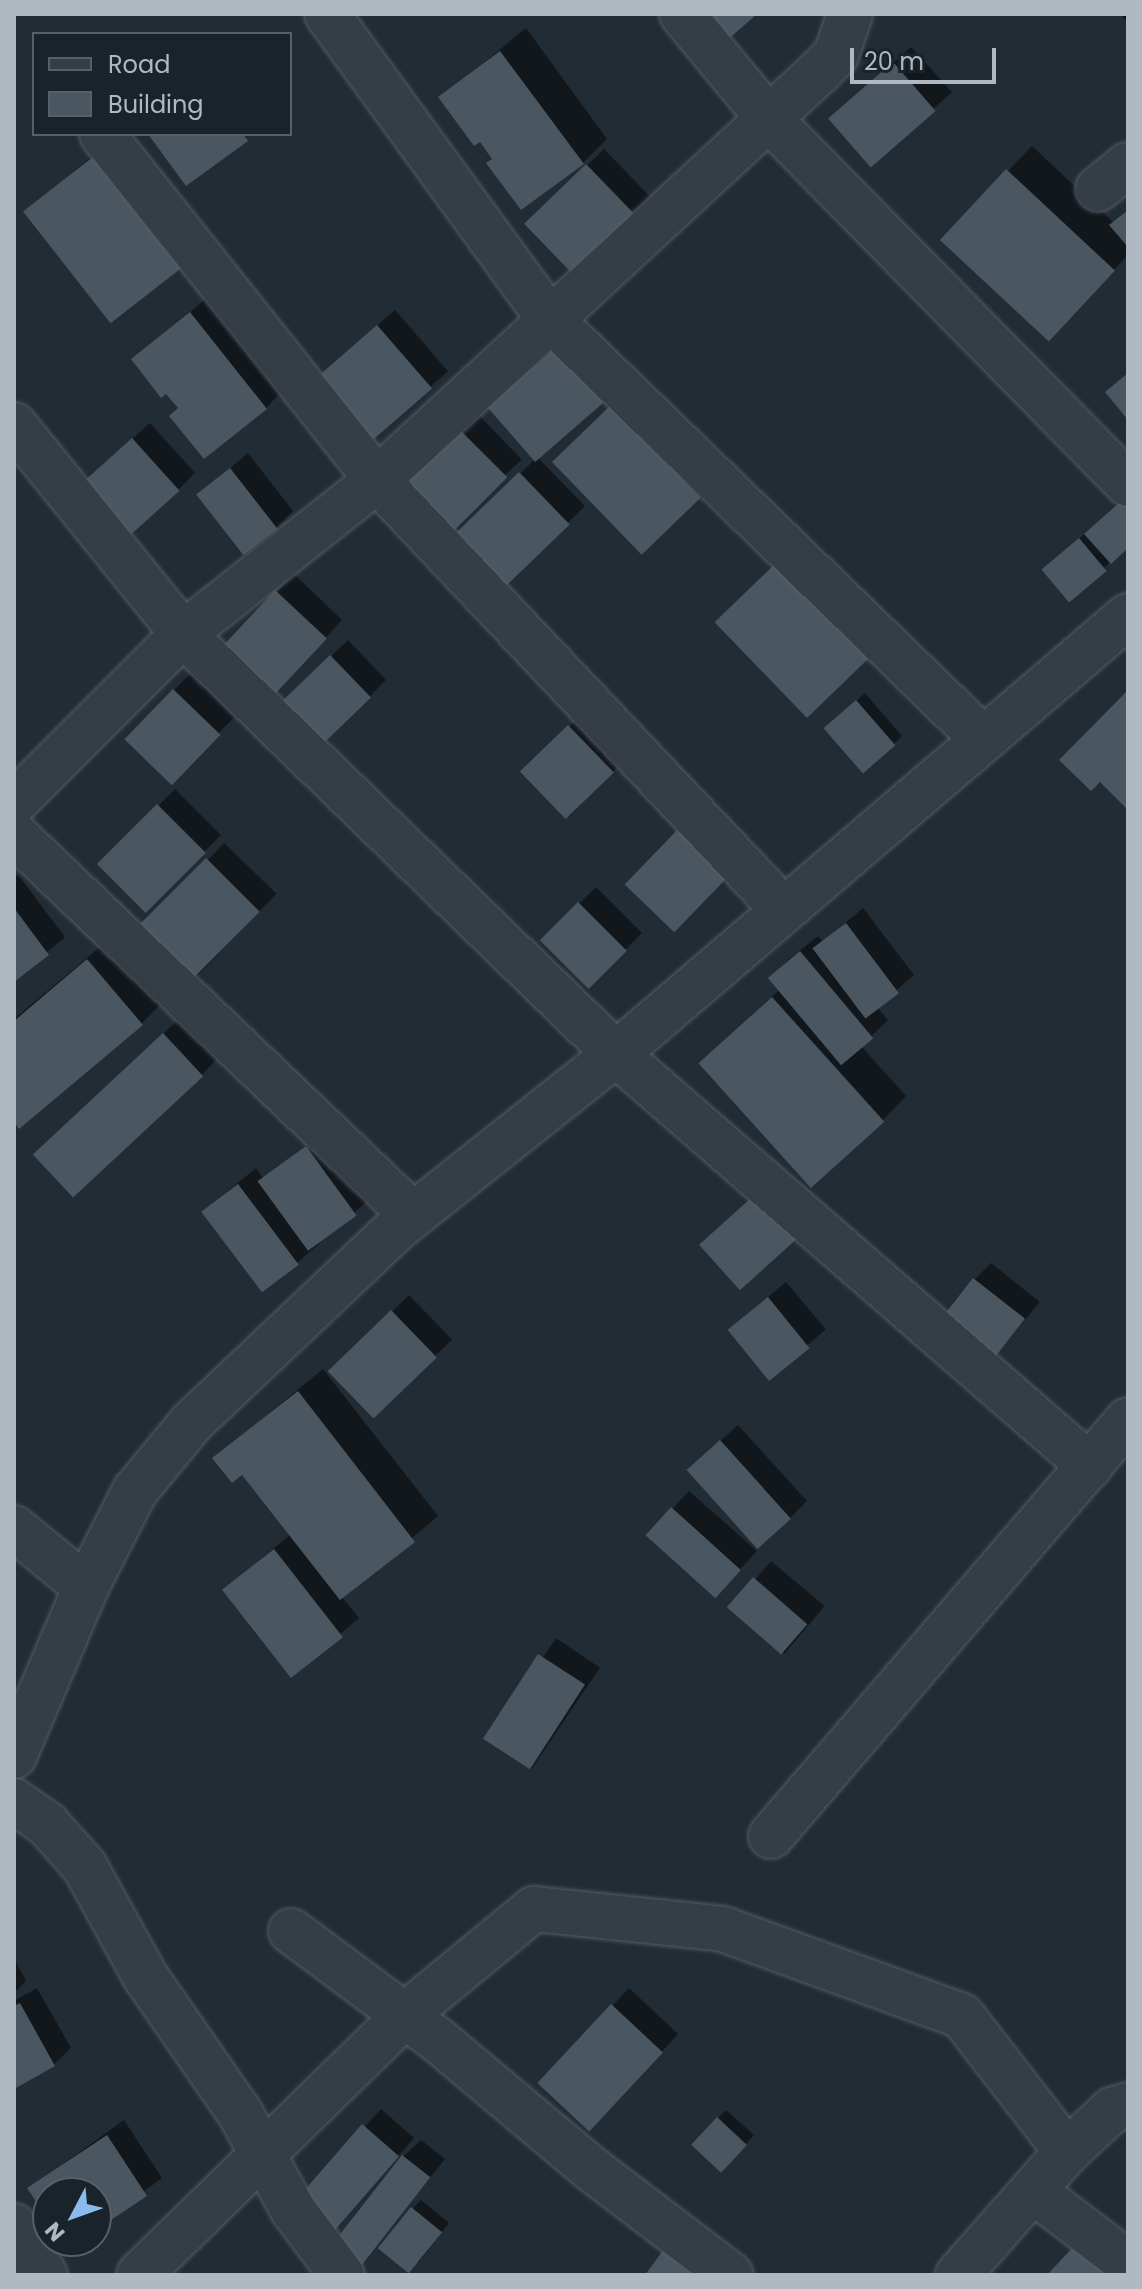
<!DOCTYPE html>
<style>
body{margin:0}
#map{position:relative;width:1142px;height:2289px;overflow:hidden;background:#222c35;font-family:Poppins,sans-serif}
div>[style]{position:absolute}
.shadow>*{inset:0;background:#0007;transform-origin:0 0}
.building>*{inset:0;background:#4b5760;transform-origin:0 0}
.roads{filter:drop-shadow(0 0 2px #535c63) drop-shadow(0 0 2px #535c63)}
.minor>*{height:44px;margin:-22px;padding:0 22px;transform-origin:22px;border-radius:22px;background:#353e46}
span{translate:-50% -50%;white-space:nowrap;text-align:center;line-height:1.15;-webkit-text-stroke:8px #1b232a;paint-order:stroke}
.frame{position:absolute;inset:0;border:16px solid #b0b9c2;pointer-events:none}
.legend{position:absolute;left:32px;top:32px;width:260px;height:104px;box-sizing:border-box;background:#1b232a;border:2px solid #575f67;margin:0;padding:10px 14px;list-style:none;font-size:24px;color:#b0b9c2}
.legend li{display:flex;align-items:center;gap:16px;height:40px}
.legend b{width:40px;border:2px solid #575f67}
.north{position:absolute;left:32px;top:2177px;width:80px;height:80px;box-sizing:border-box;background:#1b232a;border:2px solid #575f67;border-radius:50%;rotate:229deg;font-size:22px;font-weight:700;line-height:32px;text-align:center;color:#b0b9c2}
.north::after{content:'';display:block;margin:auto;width:28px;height:36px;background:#8bbbec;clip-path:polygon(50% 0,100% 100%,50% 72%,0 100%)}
.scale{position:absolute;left:850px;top:48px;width:146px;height:36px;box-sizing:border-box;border:4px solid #b0b9c2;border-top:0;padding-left:10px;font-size:24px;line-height:28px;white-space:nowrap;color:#b0b9c2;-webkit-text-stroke:6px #1b232a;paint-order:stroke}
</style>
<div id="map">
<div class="shadow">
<div style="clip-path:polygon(1120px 14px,1128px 14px,1128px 23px)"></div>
<div style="clip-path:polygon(526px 28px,607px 139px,583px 163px,494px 158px,441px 98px)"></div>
<div style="clip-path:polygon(911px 47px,952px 92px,872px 165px,849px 103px)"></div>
<div style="clip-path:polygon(118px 134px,205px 241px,26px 212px)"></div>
<div style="clip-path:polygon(1032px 146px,1114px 223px,1128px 209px,1128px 255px,1071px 315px,942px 239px)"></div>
<div style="left:604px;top:149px;width:66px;height:107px;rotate:46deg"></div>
<div style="clip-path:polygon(208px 297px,282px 391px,266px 408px,180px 408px,133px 360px)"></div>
<div style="left:395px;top:310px;width:81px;height:99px;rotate:49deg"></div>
<div style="clip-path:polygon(580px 327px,538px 458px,585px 506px,508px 583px,459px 534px,536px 458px,507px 390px)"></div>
<div style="left:473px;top:409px;width:70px;height:98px;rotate:46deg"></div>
<div style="clip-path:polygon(150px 423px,195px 473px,178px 490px,99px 468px)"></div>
<div style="clip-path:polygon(248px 453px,293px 511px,276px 528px,199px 495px)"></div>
<div style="clip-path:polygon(1088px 531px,1128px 545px,1070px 600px,1052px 562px)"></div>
<div style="clip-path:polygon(294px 574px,342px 620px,286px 681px,221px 652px)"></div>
<div style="clip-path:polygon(348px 640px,386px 680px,369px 697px,298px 688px)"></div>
<div style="left:191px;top:673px;width:62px;height:92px;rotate:45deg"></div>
<div style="clip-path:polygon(865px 693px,902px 736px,894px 744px,834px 720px)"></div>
<div style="left:586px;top:710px;width:62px;height:88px;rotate:44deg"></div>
<div style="left:175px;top:789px;width:65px;height:106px;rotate:45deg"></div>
<div style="left:224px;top:843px;width:73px;height:114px;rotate:44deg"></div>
<div style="clip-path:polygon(18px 875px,65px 937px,14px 980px,14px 878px)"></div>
<div style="left:596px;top:887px;width:65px;height:76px;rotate:45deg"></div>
<div style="clip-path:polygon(863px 908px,914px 975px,877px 1007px,888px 1020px,861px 1046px,906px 1096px,882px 1121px,701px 1063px,780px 989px,771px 978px,787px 961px,818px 936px,823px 942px)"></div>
<div style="clip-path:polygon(112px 937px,165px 1000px,141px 1024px,14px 1119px,14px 1019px)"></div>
<div style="clip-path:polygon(181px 1017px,218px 1058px,202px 1075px,53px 1138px)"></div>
<div style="clip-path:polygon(324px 1131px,373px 1196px,296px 1264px,204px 1211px,256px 1168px,264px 1179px)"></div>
<div style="clip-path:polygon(991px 1263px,1040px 1302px,994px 1356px,975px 1279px)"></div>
<div style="left:786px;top:1282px;width:62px;height:73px;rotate:50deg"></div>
<div style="left:409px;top:1295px;width:62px;height:110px;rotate:46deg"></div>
<div style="clip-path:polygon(323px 1369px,438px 1516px,342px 1597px,359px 1618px,292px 1675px,224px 1590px,291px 1534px,243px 1472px,215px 1458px)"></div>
<div style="clip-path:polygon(738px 1425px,807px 1501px,790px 1518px,707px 1453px)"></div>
<div style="clip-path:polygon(689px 1491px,757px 1551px,732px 1578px,648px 1535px)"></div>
<div style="left:771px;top:1561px;width:70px;height:62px;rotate:40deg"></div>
<div style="left:556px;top:1638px;width:53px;height:122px;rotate:34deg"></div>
<div style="clip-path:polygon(14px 1959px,26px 1981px,14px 1993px)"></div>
<div style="clip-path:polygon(37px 1988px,71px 2048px,54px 2064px,14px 2087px,14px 2001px)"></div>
<div style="clip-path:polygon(629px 1988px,678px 2034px,607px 2112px,540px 2084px)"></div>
<div style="clip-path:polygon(381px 2109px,414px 2138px,347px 2214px,297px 2201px)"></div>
<div style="clip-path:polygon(726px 2110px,754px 2135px,730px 2162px,718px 2118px)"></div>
<div style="clip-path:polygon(124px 2120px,162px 2178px,96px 2227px,96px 2193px,48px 2193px,48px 2216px,30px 2188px)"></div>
<div style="clip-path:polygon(421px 2140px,445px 2159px,361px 2264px,404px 2156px)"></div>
<div style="clip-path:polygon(421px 2200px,449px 2223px,418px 2263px,413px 2208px)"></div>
</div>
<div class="building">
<div style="clip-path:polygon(698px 14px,757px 14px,724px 43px)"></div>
<div style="clip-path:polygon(500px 51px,584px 164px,521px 210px,486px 163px,492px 159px,480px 142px,474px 146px,438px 97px)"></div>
<div style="left:893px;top:62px;width:65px;height:86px;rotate:49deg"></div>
<div style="clip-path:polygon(148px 134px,243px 134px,248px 141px,186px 186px)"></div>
<div style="left:94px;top:156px;width:142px;height:90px;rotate:52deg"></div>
<div style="left:586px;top:164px;width:71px;height:86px;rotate:46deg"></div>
<div style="left:1006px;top:169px;width:149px;height:97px;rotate:43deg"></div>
<div style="clip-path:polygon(1128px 210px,1128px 247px,1109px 225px)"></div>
<div style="clip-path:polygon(190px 312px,267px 409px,204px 459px,169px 416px,178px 408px,166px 394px,161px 398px,131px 359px)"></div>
<div style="left:377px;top:325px;width:84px;height:78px;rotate:49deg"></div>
<div style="left:562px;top:342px;width:73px;height:99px;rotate:49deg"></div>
<div style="clip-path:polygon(1128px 373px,1128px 420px,1105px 392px)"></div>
<div style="left:611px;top:405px;width:129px;height:82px;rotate:46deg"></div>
<div style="left:455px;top:425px;width:74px;height:76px;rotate:45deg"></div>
<div style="left:132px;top:438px;width:71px;height:71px;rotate:48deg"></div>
<div style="left:230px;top:468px;width:77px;height:43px;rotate:52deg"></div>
<div style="left:519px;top:472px;width:73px;height:88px;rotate:46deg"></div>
<div style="clip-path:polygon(1128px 495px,1128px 548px,1111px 564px,1084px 534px)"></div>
<div style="left:1079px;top:538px;width:43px;height:49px;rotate:50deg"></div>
<div style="left:780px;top:559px;width:133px;height:91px;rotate:46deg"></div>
<div style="left:275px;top:590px;width:71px;height:84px;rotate:43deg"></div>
<div style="left:330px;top:655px;width:59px;height:72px;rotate:46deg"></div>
<div style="left:173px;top:689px;width:66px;height:70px;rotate:44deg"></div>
<div style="clip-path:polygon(1128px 690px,1128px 810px,1100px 782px,1091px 791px,1059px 760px)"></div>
<div style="left:856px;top:700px;width:60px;height:43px;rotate:49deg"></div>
<div style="left:568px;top:725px;width:66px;height:67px;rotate:46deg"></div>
<div style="left:157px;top:804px;width:69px;height:85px;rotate:45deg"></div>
<div style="left:683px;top:824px;width:69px;height:84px;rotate:44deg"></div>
<div style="left:206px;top:858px;width:76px;height:93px;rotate:45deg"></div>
<div style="left:578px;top:902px;width:69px;height:54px;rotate:45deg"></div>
<div style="clip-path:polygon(14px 908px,49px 955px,14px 982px)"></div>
<div style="left:846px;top:923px;width:88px;height:42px;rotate:53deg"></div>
<div style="left:800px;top:951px;width:114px;height:42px;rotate:50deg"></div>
<div style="clip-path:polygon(87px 959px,143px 1025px,19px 1129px,14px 1122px,14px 1021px)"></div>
<div style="left:772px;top:997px;width:168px;height:99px;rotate:48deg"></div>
<div style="left:163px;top:1033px;width:59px;height:178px;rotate:47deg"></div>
<div style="left:306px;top:1146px;width:86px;height:60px;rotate:54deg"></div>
<div style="left:238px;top:1184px;width:101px;height:46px;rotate:53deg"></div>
<div style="left:760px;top:1190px;width:61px;height:82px;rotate:48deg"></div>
<div style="left:973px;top:1278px;width:66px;height:50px;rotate:38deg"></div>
<div style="left:768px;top:1297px;width:66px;height:52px;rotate:51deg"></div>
<div style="left:391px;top:1310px;width:66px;height:88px;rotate:46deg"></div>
<div style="clip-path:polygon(298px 1391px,415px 1542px,340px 1600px,242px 1475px,232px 1483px,212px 1458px)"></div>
<div style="left:720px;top:1440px;width:106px;height:45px;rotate:48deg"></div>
<div style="left:671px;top:1507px;width:94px;height:38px;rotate:42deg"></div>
<div style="left:274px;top:1549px;width:112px;height:66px;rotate:52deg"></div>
<div style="left:753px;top:1577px;width:72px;height:40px;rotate:41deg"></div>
<div style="left:538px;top:1654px;width:56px;height:101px;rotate:33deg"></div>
<div style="clip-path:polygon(20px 2003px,55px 2066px,14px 2089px,14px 2006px)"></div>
<div style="left:611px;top:2004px;width:71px;height:108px;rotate:43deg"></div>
<div style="left:717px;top:2117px;width:41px;height:38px;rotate:43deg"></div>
<div style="left:362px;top:2124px;width:49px;height:103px;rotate:41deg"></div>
<div style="clip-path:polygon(107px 2135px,147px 2196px,96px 2230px,96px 2193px,48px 2193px,48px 2219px,27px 2188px)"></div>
<div style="left:402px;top:2155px;width:36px;height:113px;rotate:38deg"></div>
<div style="left:411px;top:2207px;width:40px;height:53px;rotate:39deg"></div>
<div style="clip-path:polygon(667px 2245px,708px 2275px,645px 2275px)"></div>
<div style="clip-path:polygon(1074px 2246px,1107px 2275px,1047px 2275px)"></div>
</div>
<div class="roads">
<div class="minor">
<div style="left:327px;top:14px;width:375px;rotate:53.9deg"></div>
<div style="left:548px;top:317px;width:606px;rotate:44.13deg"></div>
<div style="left:682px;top:14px;width:135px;rotate:50.4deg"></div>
<div style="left:768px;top:118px;width:513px;rotate:45.47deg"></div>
<div style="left:102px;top:134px;width:442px;rotate:51.5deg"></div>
<div style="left:377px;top:480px;width:591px;rotate:46.58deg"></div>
<div style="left:1098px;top:189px;width:38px;rotate:-39deg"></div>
<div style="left:14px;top:425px;width:269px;rotate:51deg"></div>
<div style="left:183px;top:634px;width:603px;rotate:44.13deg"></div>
<div style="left:616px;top:1054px;width:628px;rotate:41deg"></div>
<div style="left:14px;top:803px;width:239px;rotate:-45deg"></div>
<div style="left:183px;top:634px;width:248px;rotate:-38.4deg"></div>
<div style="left:377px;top:480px;width:603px;rotate:-42.71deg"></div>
<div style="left:820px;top:71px;width:23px;rotate:-45deg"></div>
<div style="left:836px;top:55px;width:43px;rotate:-71.1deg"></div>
<div style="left:14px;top:834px;width:552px;rotate:43.68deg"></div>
<div style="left:14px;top:1528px;width:93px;rotate:39.3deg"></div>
<div style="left:14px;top:1756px;width:184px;rotate:-66.9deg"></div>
<div style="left:86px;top:1587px;width:108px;rotate:-63deg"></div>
<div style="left:135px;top:1491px;width:88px;rotate:-50.5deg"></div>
<div style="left:191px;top:1423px;width:284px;rotate:-43.4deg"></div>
<div style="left:397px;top:1228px;width:280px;rotate:-38.5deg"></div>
<div style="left:616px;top:1054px;width:674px;rotate:-40.55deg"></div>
<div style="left:14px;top:1801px;width:40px;rotate:34.9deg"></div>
<div style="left:47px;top:1824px;width:57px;rotate:48.5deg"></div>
<div style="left:85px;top:1867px;width:124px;rotate:61.2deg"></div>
<div style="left:145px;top:1976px;width:167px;rotate:55.3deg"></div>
<div style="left:240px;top:2113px;width:111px;rotate:61.3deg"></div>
<div style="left:293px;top:2210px;width:81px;rotate:53deg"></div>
<div style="left:771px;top:1836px;width:548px;rotate:-49.36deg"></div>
<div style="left:291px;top:1931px;width:184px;rotate:36.6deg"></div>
<div style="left:439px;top:2041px;width:201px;rotate:40deg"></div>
<div style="left:593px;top:2170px;width:173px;rotate:37.3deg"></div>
<div style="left:1033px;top:2191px;width:119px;rotate:37.2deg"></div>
<div style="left:14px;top:2226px;width:58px;rotate:57.7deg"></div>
<div style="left:139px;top:2275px;width:371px;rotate:-44.3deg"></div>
<div style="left:404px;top:2016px;width:168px;rotate:-39.5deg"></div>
<div style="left:534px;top:1909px;width:190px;rotate:6deg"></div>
<div style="left:723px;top:1929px;width:254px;rotate:20deg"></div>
<div style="left:962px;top:2016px;width:172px;rotate:52.3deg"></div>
<div style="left:958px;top:2275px;width:164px;rotate:-48.5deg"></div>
<div style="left:1067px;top:2152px;width:62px;rotate:-43deg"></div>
<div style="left:1112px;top:2110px;width:17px;rotate:-17deg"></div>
</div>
</div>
<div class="frame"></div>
<ul class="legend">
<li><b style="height:10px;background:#353e46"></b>Road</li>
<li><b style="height:22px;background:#4b5760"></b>Building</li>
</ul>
<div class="north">N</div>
<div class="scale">20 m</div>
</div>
